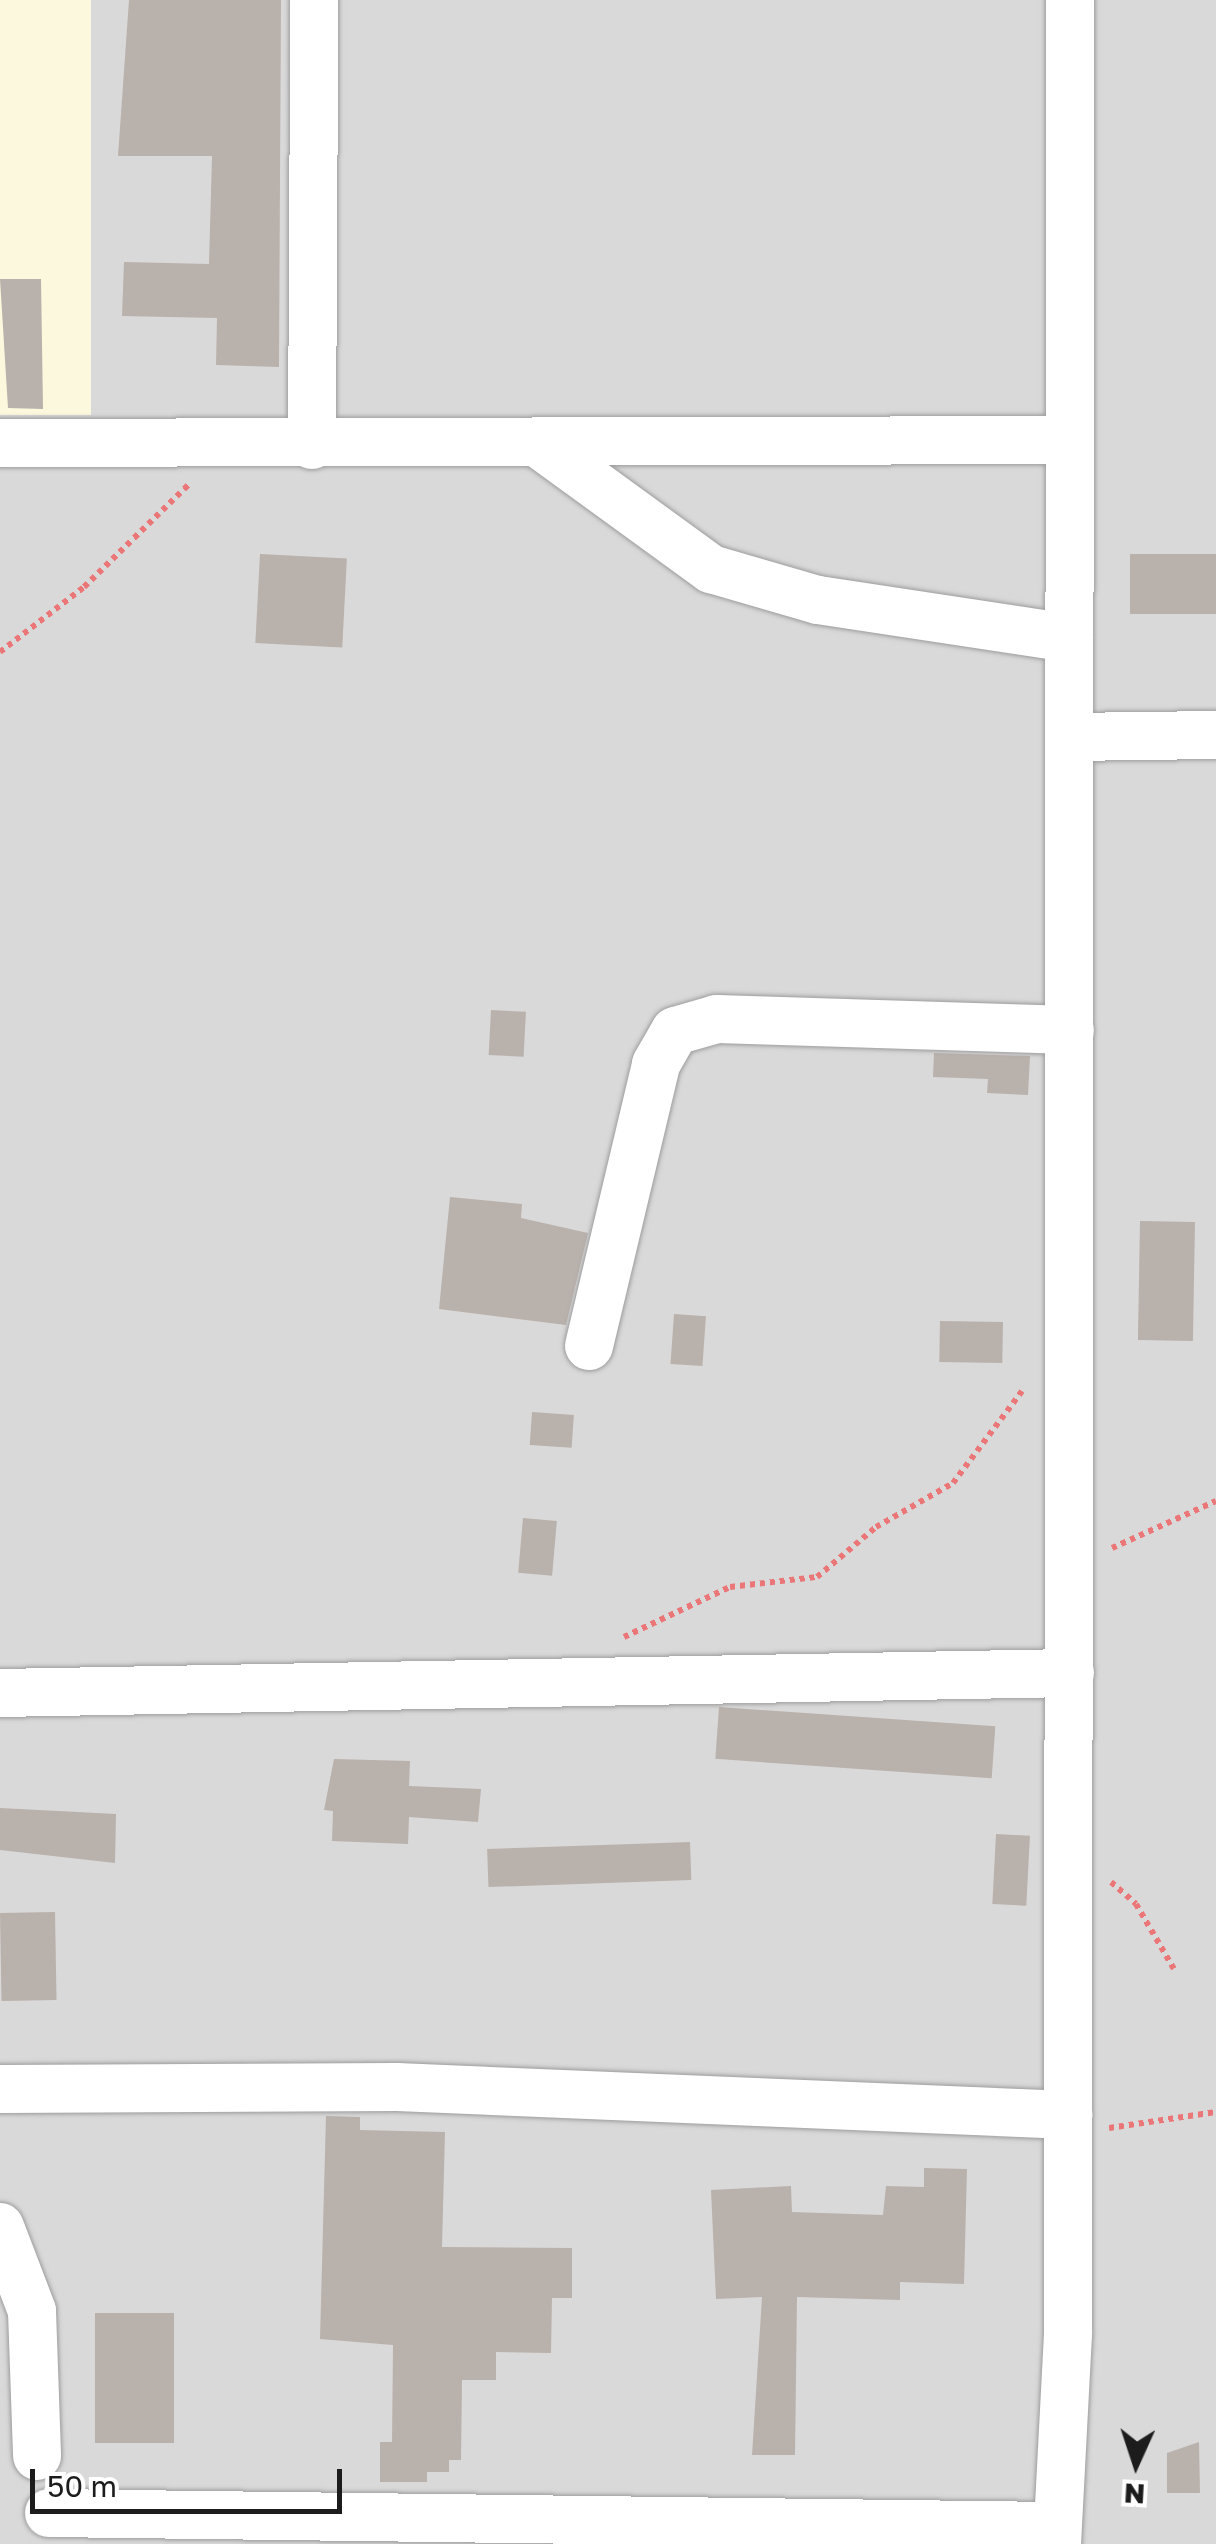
<!DOCTYPE html>
<style>
body{margin:0}
#map{position:relative;width:1216px;height:2544px;overflow:hidden;background:#ece8e3;font-family:"Golos Text",sans-serif}
div>[style]{position:absolute}
.residential>*{inset:0;background:#dad9d9;transform-origin:0 0}
.education>*{inset:0;background:#fbf8dd;transform-origin:0 0}
.building>*{inset:0;background:#b9b1ac;transform-origin:0 0}
.path>*{height:6px;margin-top:-3px;transform-origin:0;background:repeating-linear-gradient(90deg,#ea7677 0 5px,transparent 0 10px)}
.roads{filter:drop-shadow(0 0 2px #9d9d9d) drop-shadow(0 0 2px #9d9d9d)}
.minor>*{height:48px;margin:-24px;padding:0 24px;transform-origin:24px;border-radius:24px;background:#fff}
span{translate:-50% -50%;white-space:nowrap;text-align:center;line-height:1.15;-webkit-text-stroke:9px #fff;paint-order:stroke}
.north{position:absolute;left:1086px;top:2414px;width:100px;height:100px;-webkit-text-stroke:8px #fff;paint-order:stroke;rotate:183deg;font-size:28px;font-weight:700;line-height:40px;text-align:center;color:#1c1c1c}
.north::after{content:'';display:block;margin:auto;width:35px;height:45px;background:#1c1c1c;clip-path:polygon(50% 0,100% 100%,50% 72%,0 100%)}
.scale{position:absolute;left:30px;top:2469px;width:312px;height:45px;box-sizing:border-box;border:5px solid #1c1c1c;border-top:0;padding-left:12px;font-size:30px;line-height:35px;white-space:nowrap;color:#1c1c1c;-webkit-text-stroke:8px #fff;paint-order:stroke}
</style>
<div id="map">
<div class="residential">
<div style="left:0;top:0;width:1216px;height:2544px"></div>
</div>
<div class="education">
<div style="left:0;top:0;width:91px;height:415px"></div>
</div>
<div class="building">
<div style="clip-path:polygon(129px 0,281px 0,279px 367px,216px 365px,217px 318px,122px 316px,124px 262px,209px 264px,212px 156px,118px 156px)"></div>
<div style="clip-path:polygon(0 279px,41px 279px,43px 409px,8px 408px)"></div>
<div style="left:260px;top:554px;width:87px;height:89px;rotate:3deg"></div>
<div style="left:1130px;top:554px;width:86px;height:60px"></div>
<div style="left:491px;top:1010px;width:35px;height:45px;rotate:3deg"></div>
<div style="clip-path:polygon(934px 1053px,1030px 1056px,1028px 1095px,987px 1093px,988px 1079px,933px 1077px)"></div>
<div style="clip-path:polygon(450px 1197px,522px 1204px,521px 1218px,588px 1233px,566px 1325px,439px 1309px)"></div>
<div style="left:1140px;top:1221px;width:55px;height:119px;rotate:1deg"></div>
<div style="left:674px;top:1314px;width:32px;height:50px;rotate:4deg"></div>
<div style="left:940px;top:1321px;width:63px;height:41px;rotate:1deg"></div>
<div style="left:532px;top:1412px;width:42px;height:33px;rotate:4deg"></div>
<div style="left:523px;top:1518px;width:34px;height:55px;rotate:5deg"></div>
<div style="left:719px;top:1707px;width:277px;height:52px;rotate:4deg"></div>
<div style="clip-path:polygon(334px 1759px,410px 1761px,409px 1786px,481px 1789px,478px 1822px,409px 1817px,408px 1844px,332px 1841px,333px 1811px,324px 1810px)"></div>
<div style="clip-path:polygon(0 1808px,116px 1814px,115px 1863px,0 1850px)"></div>
<div style="left:996px;top:1834px;width:34px;height:70px;rotate:3deg"></div>
<div style="left:690px;top:1842px;width:38px;height:203px;rotate:88deg"></div>
<div style="left:55px;top:1912px;width:88px;height:55px;rotate:89deg"></div>
<div style="clip-path:polygon(326px 2116px,360px 2117px,360px 2130px,445px 2132px,442px 2247px,572px 2248px,572px 2298px,552px 2298px,551px 2353px,496px 2352px,496px 2380px,462px 2380px,461px 2460px,449px 2460px,449px 2472px,427px 2472px,427px 2482px,380px 2482px,380px 2442px,392px 2442px,393px 2345px,320px 2339px)"></div>
<div style="clip-path:polygon(924px 2168px,967px 2169px,964px 2284px,900px 2282px,900px 2300px,797px 2297px,795px 2455px,752px 2455px,762px 2297px,716px 2299px,711px 2190px,791px 2186px,792px 2212px,883px 2215px,886px 2186px,924px 2187px)"></div>
<div style="left:95px;top:2313px;width:79px;height:130px"></div>
<div style="clip-path:polygon(1199px 2442px,1200px 2493px,1167px 2493px,1167px 2453px)"></div>
</div>
<div class="path">
<div style="left:0;top:652px;width:106px;rotate:-37.7deg"></div>
<div style="left:84px;top:587px;width:146px;rotate:-44.4deg"></div>
<div style="left:1112px;top:1548px;width:114px;rotate:-24.3deg"></div>
<div style="left:624px;top:1637px;width:117px;rotate:-25.3deg"></div>
<div style="left:730px;top:1587px;width:88px;rotate:-6.6deg"></div>
<div style="left:817px;top:1577px;width:77px;rotate:-40.3deg"></div>
<div style="left:876px;top:1527px;width:89px;rotate:-29.7deg"></div>
<div style="left:953px;top:1483px;width:115px;rotate:-53.1deg"></div>
<div style="left:1111px;top:1882px;width:33px;rotate:41deg"></div>
<div style="left:1136px;top:1904px;width:75px;rotate:59.7deg"></div>
<div style="left:1109px;top:2128px;width:108px;rotate:-8.5deg"></div>
</div>
<div class="roads">
<div class="minor">
<div style="left:0;top:443px;width:1068px;rotate:-0.16deg"></div>
<div style="left:539px;top:444px;width:213px;rotate:36deg"></div>
<div style="left:711px;top:569px;width:111px;rotate:16.2deg"></div>
<div style="left:818px;top:600px;width:254px;rotate:8.6deg"></div>
<div style="left:312px;top:445px;width:445px;rotate:-89.7deg"></div>
<div style="left:1070px;top:737px;width:146px;rotate:-0.8deg"></div>
<div style="left:589px;top:1346px;width:290px;rotate:-76.6deg"></div>
<div style="left:656px;top:1064px;width:38px;rotate:-60deg"></div>
<div style="left:675px;top:1031px;width:44px;rotate:-15.9deg"></div>
<div style="left:717px;top:1019px;width:353px;rotate:1.8deg"></div>
<div style="left:0;top:1693px;width:1070px;rotate:-1.07deg"></div>
<div style="left:0;top:2089px;width:397px;rotate:-0.3deg"></div>
<div style="left:397px;top:2087px;width:672px;rotate:2.39deg"></div>
<div style="left:0;top:2227px;width:90px;rotate:69.1deg"></div>
<div style="left:32px;top:2311px;width:145px;rotate:88deg"></div>
<div style="left:49px;top:2513px;width:1008px;rotate:0.74deg"></div>
<div style="left:1057px;top:2544px;width:210px;rotate:-87deg"></div>
<div style="left:1068px;top:2334px;width:2334px;rotate:-89.95deg"></div>
</div>
</div>
<div class="north">N</div>
<div class="scale">50 m</div>
</div>
